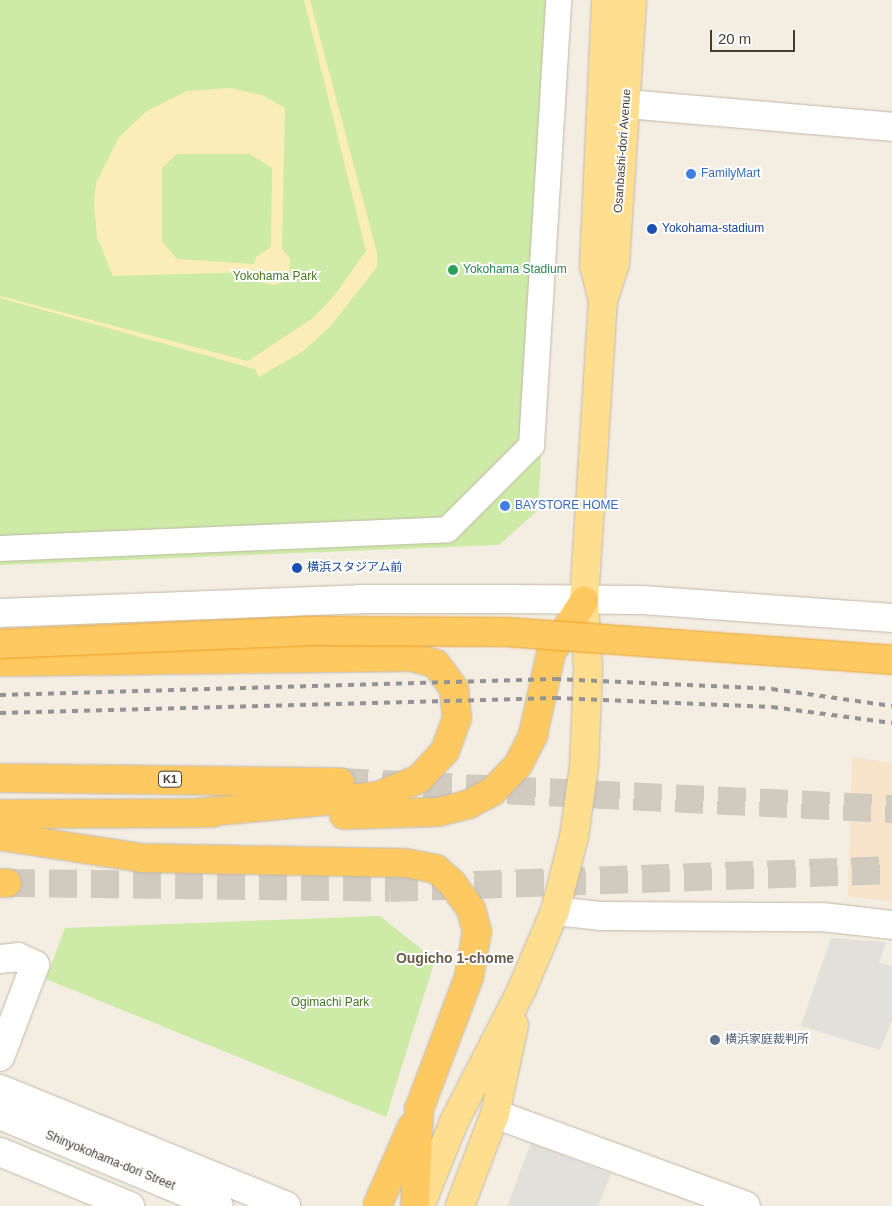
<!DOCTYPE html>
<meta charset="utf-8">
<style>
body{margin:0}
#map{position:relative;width:892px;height:1206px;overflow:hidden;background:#f3ede2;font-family:Arial,"Noto Sans JP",sans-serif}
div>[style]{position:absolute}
.commercial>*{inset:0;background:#f7e4cb}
.green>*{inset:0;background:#cdeaa7}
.sand>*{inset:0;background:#fbedba}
.parking>*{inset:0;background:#e2e0db}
.motorway-tunnel>*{height:28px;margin-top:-14px;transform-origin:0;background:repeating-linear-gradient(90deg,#d0cabf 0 28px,transparent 0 42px)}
.roads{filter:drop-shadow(0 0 1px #c1b8a7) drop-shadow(0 0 1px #c1b8a7)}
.pedestrian>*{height:25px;margin:-12.5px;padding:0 12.5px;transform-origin:12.5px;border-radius:12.5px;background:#fff}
.minor>*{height:28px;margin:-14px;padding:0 14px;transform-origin:14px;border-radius:14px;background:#fff}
.tertiary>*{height:28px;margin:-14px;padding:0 14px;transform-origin:14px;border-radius:14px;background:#fff}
.primary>*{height:28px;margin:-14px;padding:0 14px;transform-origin:14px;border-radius:14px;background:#ffde8f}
.motorway>*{height:28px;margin:-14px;padding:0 14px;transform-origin:14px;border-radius:14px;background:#ffc961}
.rail>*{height:4px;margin-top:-2px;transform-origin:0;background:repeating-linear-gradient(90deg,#939393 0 6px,transparent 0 12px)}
.bridges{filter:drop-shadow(0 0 1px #e89f27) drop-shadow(0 0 1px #e89f27)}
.motorway-bridge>*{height:28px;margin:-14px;padding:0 14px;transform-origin:14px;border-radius:14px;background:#ffc961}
.dots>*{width:14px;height:14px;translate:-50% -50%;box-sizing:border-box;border:2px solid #fff;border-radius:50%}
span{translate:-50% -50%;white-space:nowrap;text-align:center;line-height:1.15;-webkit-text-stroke:4px #fff;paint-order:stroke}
.shield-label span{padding:1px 4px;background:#fff;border:1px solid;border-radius:4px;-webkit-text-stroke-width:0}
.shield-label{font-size:11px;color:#443d32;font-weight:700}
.street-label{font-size:12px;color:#443d32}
.shop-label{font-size:12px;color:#366cbe}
.left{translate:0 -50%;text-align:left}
.transit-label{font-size:12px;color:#164399}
.leisure-label{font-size:12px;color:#27864d}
.park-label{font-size:12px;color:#447922}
.service-label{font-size:12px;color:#4e5e75}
.neighbourhood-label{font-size:14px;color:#685b49;font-weight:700}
.scale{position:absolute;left:710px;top:30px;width:85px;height:22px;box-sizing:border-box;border:2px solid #443d32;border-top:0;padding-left:6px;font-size:15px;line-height:18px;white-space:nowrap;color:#443d32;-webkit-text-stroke:4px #fff;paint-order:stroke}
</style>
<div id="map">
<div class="commercial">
<div style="clip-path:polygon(852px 757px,892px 763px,892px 902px,848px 896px)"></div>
</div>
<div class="green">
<div style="clip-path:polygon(0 0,566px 0,538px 510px,499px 545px,0 565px)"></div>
<div style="clip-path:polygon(380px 916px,435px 960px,386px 1117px,46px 979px,65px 928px)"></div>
</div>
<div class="sand">
<div style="clip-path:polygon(304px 0,310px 0,377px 253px,377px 267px,329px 328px,303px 351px,259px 377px,255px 369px,0 298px,0 296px,248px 361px,313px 318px,334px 296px,366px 251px)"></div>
<div style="clip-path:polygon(evenodd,230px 88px,262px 95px,285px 108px,282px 249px,290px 258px,289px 276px,282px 283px,273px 285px,261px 282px,254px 272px,113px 276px,97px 237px,94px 203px,96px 183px,119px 137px,147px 111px,187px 91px,230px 88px,177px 154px,250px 154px,272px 168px,271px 247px,256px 257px,254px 264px,177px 259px,162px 241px,162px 168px,177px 154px)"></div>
</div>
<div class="parking">
<div style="clip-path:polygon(831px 938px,886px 942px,879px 963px,892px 966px,892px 1020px,880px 1050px,801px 1026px)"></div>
<div style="clip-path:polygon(531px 1143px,611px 1174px,598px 1206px,507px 1206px)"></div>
</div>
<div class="motorway-tunnel">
<div style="left:340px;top:782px;width:553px;rotate:2.8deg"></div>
<div style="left:7px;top:883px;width:383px;rotate:0.7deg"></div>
<div style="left:390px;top:888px;width:502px;rotate:-2.05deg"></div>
</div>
<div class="roads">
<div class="pedestrian">
<div style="left:0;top:548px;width:447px;rotate:-2.4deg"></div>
<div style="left:447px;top:529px;width:119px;rotate:-45deg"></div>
<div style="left:531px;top:445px;width:446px;rotate:-86.5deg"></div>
</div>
<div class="minor">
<div style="left:626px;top:104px;width:267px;rotate:4.9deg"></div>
<div style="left:0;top:959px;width:18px;rotate:-6deg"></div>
<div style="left:18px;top:957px;width:19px;rotate:25deg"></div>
<div style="left:35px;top:965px;width:98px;rotate:110.8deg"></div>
<div style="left:495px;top:1114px;width:267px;rotate:20.1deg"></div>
</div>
<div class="tertiary">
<div style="left:0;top:613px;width:361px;rotate:-2.2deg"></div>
<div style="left:361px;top:599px;width:149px"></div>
<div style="left:510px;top:599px;width:132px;rotate:0.4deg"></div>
<div style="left:642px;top:600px;width:251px;rotate:4.1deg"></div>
<div style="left:555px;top:911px;width:45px;rotate:6.3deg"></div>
<div style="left:600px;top:916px;width:222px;rotate:0.3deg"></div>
<div style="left:822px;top:917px;width:70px;rotate:6.5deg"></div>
<div style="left:0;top:1089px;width:309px;rotate:22.2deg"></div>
<div style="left:0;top:1115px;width:237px;rotate:22.6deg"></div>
<div style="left:0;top:1152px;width:141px;rotate:22.6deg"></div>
</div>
<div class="primary">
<div style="left:603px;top:301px;width:36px;rotate:-104deg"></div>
<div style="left:594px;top:266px;width:266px;rotate:-87.4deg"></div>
<div style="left:420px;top:1206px;width:91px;rotate:-68deg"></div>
<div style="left:454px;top:1122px;width:149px;rotate:-62.9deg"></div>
<div style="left:522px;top:989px;width:85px;rotate:-67.1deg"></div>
<div style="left:555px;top:911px;width:76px;rotate:-75.6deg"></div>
<div style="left:574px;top:837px;width:72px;rotate:-82deg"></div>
<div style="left:584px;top:766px;width:97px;rotate:-87.6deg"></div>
<div style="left:588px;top:669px;width:68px;rotate:-93.4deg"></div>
<div style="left:584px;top:601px;width:301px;rotate:-86.4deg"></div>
<div style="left:603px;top:301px;width:39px;rotate:-72deg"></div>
<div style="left:615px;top:264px;width:265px;rotate:-86.3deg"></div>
<div style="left:460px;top:1206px;width:98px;rotate:-69.2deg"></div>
<div style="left:495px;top:1114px;width:91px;rotate:-77.9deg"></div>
</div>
<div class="motorway">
<div style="left:0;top:662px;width:412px;rotate:-0.7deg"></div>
<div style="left:412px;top:657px;width:25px;rotate:16deg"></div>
<div style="left:436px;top:664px;width:31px;rotate:54deg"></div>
<div style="left:454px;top:689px;width:29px;rotate:84deg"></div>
<div style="left:457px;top:718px;width:35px;rotate:110deg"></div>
<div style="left:445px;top:751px;width:38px;rotate:133deg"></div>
<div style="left:419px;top:779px;width:44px;rotate:157.5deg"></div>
<div style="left:378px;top:796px;width:184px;rotate:174.7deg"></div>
<div style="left:0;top:778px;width:340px;rotate:0.7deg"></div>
<div style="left:0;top:814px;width:213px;rotate:-0.3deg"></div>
<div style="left:344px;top:815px;width:94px;rotate:-1.8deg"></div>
<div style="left:438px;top:812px;width:32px;rotate:-14deg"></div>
<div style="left:469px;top:804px;width:27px;rotate:-28deg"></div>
<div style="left:493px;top:791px;width:36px;rotate:-46deg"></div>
<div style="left:518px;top:765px;width:34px;rotate:-63deg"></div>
<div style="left:533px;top:735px;width:84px;rotate:-77.6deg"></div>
<div style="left:551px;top:653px;width:62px;rotate:-57.6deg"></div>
<div style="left:0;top:836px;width:144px;rotate:8.8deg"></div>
<div style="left:142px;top:858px;width:264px;rotate:1.1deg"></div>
<div style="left:406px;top:863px;width:31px;rotate:11deg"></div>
<div style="left:436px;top:869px;width:21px;rotate:41deg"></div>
<div style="left:452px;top:883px;width:32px;rotate:54deg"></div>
<div style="left:471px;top:909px;width:23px;rotate:75deg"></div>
<div style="left:477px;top:931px;width:47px;rotate:99.9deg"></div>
<div style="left:469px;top:977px;width:141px;rotate:110.7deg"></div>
<div style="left:419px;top:1109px;width:97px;rotate:92.4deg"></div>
<div style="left:0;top:883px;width:7px"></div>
<div style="left:378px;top:1204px;width:84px;rotate:-66.2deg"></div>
</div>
</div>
<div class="rail">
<div style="left:0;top:695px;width:555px;rotate:-1.65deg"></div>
<div style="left:555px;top:679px;width:217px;rotate:2.6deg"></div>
<div style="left:772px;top:689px;width:121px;rotate:8.1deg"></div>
<div style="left:0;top:713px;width:555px;rotate:-1.55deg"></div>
<div style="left:555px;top:698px;width:217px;rotate:2.4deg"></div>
<div style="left:772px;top:707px;width:121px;rotate:7.6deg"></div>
</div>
<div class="bridges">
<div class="motorway-bridge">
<div style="left:0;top:644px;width:306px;rotate:-2.4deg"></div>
<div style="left:306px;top:631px;width:200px;rotate:0.3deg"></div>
<div style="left:506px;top:632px;width:387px;rotate:4.1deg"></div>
</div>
</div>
<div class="dots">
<div style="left:691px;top:174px;background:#3f7fe0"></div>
<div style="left:652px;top:229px;background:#1a4fb4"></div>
<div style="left:453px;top:270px;background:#2e9e5b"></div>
<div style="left:505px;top:506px;background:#3f7fe0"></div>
<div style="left:297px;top:568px;background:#1a4fb4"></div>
<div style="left:715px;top:1040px;background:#5c6f8a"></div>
</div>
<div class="shield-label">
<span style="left:170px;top:779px">K1</span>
</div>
<div class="street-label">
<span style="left:623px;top:151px;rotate:-86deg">Osanbashi-dori Avenue</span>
<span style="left:110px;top:1161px;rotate:22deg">Shinyokohama-dori Street</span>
</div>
<div class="shop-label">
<span class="left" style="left:701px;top:174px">FamilyMart</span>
<span class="left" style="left:515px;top:506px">BAYSTORE HOME</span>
</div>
<div class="transit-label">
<span class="left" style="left:662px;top:229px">Yokohama-stadium</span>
<span class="left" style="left:307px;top:568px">横浜スタジアム前</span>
</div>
<div class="leisure-label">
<span class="left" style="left:463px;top:270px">Yokohama Stadium</span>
</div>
<div class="park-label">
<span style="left:275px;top:277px">Yokohama Park</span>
<span style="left:330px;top:1003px">Ogimachi Park</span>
</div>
<div class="service-label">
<span class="left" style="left:725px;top:1040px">横浜家庭裁判所</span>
</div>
<div class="neighbourhood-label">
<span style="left:455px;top:958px">Ougicho 1-chome</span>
</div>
<div class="scale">20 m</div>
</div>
